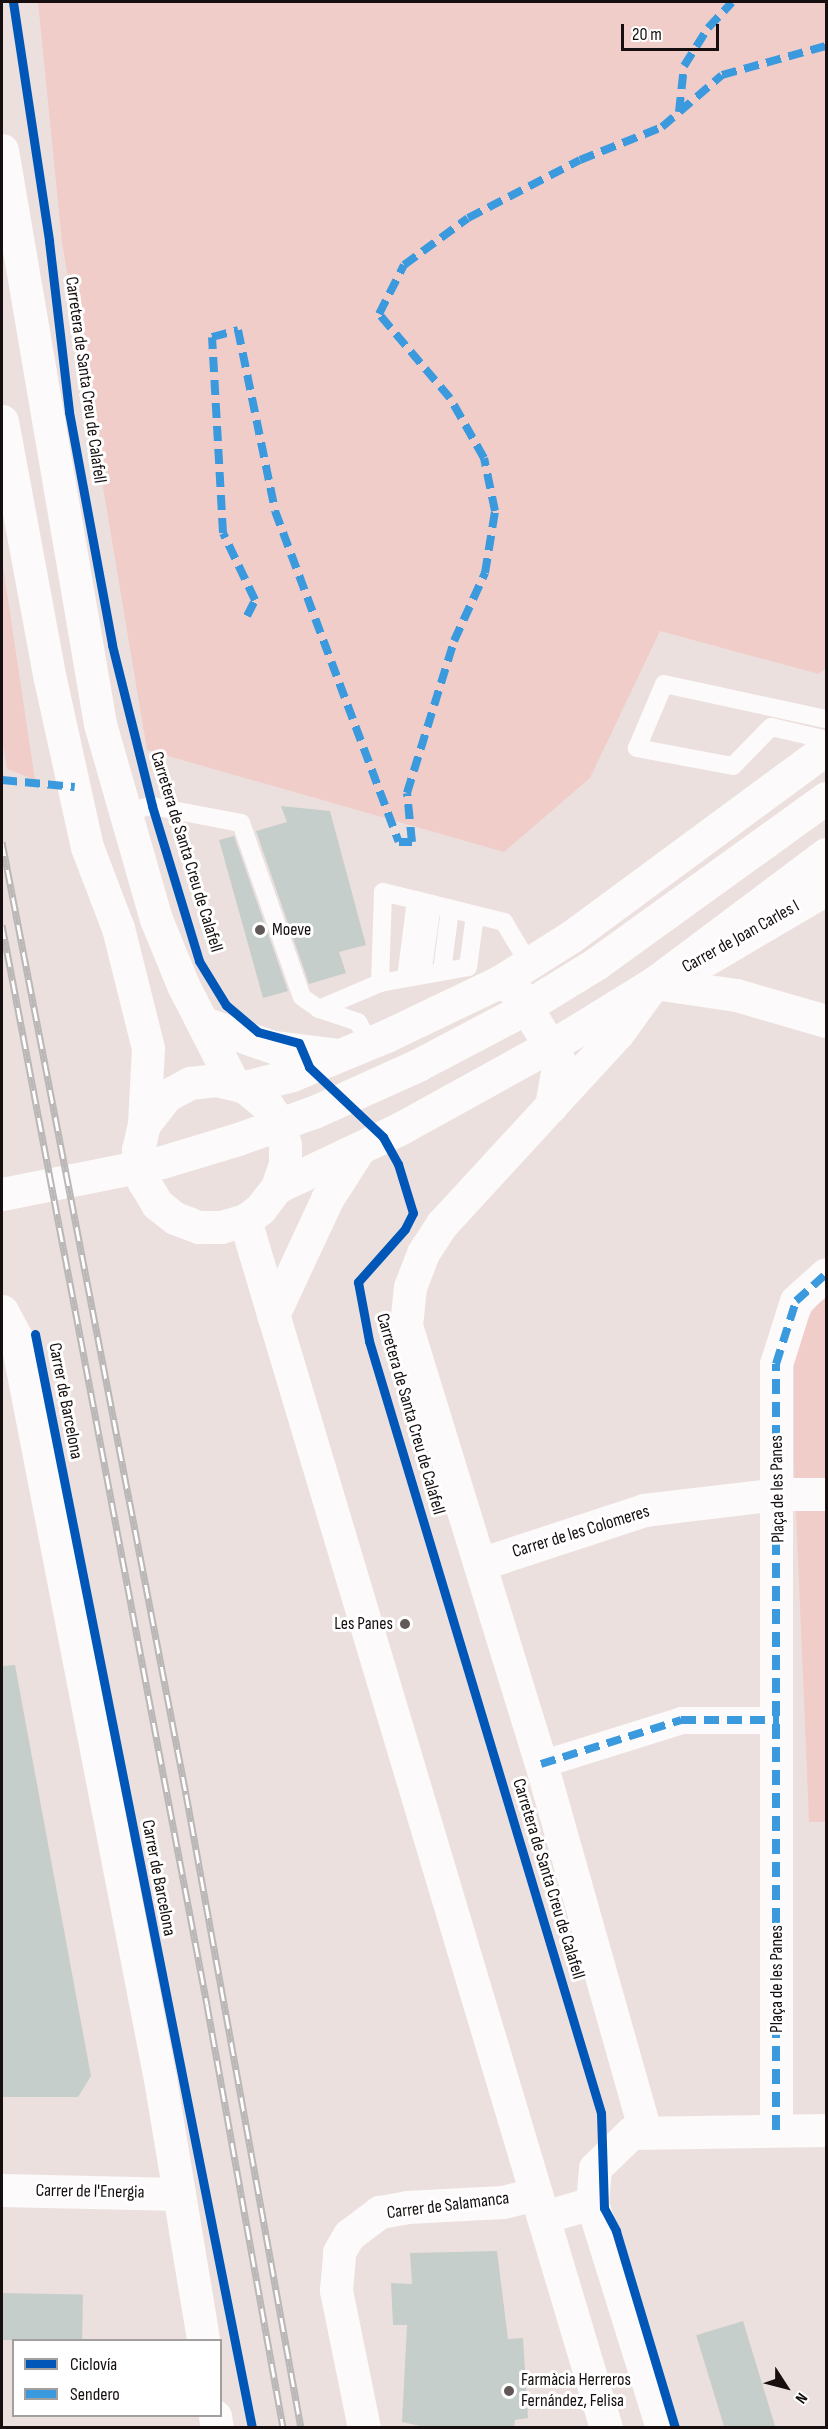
<!DOCTYPE html>
<meta charset="utf-8">
<style>
body{margin:0}
#map{position:relative;width:828px;height:2429px;overflow:hidden;background:#ece0de;font-family:"Sofia Sans Condensed",sans-serif}
div>[style]{position:absolute}
.green>*{inset:0;background:#f0cdc9}
.building>*{inset:0;background:#c6cecb;transform-origin:0 0}
.service>*{height:18px;margin:-9px;padding:0 9px;transform-origin:9px;border-radius:9px;background:#fcfafa}
.pedestrian>*{height:27px;margin:-13.5px;padding:0 13.5px;transform-origin:13.5px;border-radius:13.5px;background:#fcfafa}
.minor>*{height:33px;margin:-16.5px;padding:0 16.5px;transform-origin:16.5px;border-radius:16.5px;background:#fcfafa}
.tertiary>*{height:33px;margin:-16.5px;padding:0 16.5px;transform-origin:16.5px;border-radius:16.5px;background:#fcfafa}
.secondary>*{height:33px;margin:-16.5px;padding:0 16.5px;transform-origin:16.5px;border-radius:16.5px;background:#fcfafa}
.rail>*{height:7px;margin-top:-3.5px;transform-origin:0;background:repeating-linear-gradient(90deg,#fff 0 14px,#bab7b7 0 28px);box-sizing:border-box;border-block:2px solid #bab7b7}
.quiet>*{height:8px;margin-top:-4px;transform-origin:0;background:repeating-linear-gradient(90deg,#3b9ade 0 15px,transparent 0 23px)}
.cycleway>*{height:9px;margin:-4.5px;padding:0 4.5px;transform-origin:4.5px;border-radius:4.5px;background:#0057b8}
.dots>*{width:16px;height:16px;translate:-50% -50%;box-sizing:border-box;border:3px solid #fff;border-radius:50%}
span{translate:-50% -50%;white-space:nowrap;text-align:center;line-height:1.15;-webkit-text-stroke:6px #fff;paint-order:stroke}
.street-label{font-size:18px;color:#170f0f}
.poi-label{font-size:18px;color:#170f0f}
.left{translate:0 -50%;text-align:left}
.right{translate:-100% -50%;text-align:right}
.frame{position:absolute;inset:0;border:3px solid #170f0f;pointer-events:none}
.legend{position:absolute;left:12px;top:2339px;width:210px;height:78px;box-sizing:border-box;background:#fff;border:2px solid #a29f9f;margin:0;padding:8px 10px;list-style:none;font-size:18px;color:#170f0f}
.legend li{display:flex;align-items:center;gap:12px;height:30px}
.legend b{width:30px;border:2px solid #a29f9f}
.north{position:absolute;left:756px;top:2357px;width:60px;height:60px;-webkit-text-stroke:4px #fff;paint-order:stroke;rotate:126deg;font-size:16px;font-weight:700;line-height:24px;text-align:center;color:#170f0f}
.north::after{content:'';display:block;margin:auto;width:21px;height:27px;background:#170f0f;clip-path:polygon(50% 0,100% 100%,50% 72%,0 100%)}
.scale{position:absolute;left:621px;top:24px;width:98px;height:27px;box-sizing:border-box;border:3px solid #170f0f;border-top:0;padding-left:8px;font-size:18px;line-height:21px;white-space:nowrap;color:#170f0f;-webkit-text-stroke:4px #fff;paint-order:stroke}
</style>
<div id="map">
<div class="green">
<div style="clip-path:polygon(38px 2px,826px 2px,826px 668px,819px 674px,660px 631px,590px 778px,504px 852px,147px 750px,62px 242px)"></div>
<div style="clip-path:polygon(2px 559px,35px 780px,7px 769px,2px 739px)"></div>
<div style="clip-path:polygon(826px 1292px,826px 1822px,809px 1822px,794px 1465px,794px 1364px,807px 1319px)"></div>
</div>
<div class="building">
<div style="clip-path:polygon(281px 806px,330px 811px,366px 945px,339px 952px,346px 973px,309px 984px,256px 831px,287px 822px)"></div>
<div style="clip-path:polygon(234px 836px,288px 991px,263px 998px,219px 840px)"></div>
<div style="clip-path:polygon(15px 1665px,91px 2076px,78px 2097px,2px 2097px,2px 1666px)"></div>
<div style="clip-path:polygon(497px 2251px,508px 2339px,523px 2338px,528px 2418px,515px 2420px,514px 2427px,425px 2427px,402px 2422px,407px 2325px,393px 2325px,391px 2283px,412px 2284px,410px 2253px)"></div>
<div style="left:2px;top:2293px;width:81px;height:47px;rotate:1deg"></div>
<div style="left:743px;top:2321px;width:111px;height:49px;rotate:73deg"></div>
</div>
<div class="service">
<div style="left:823px;top:752px;width:13px;rotate:-90deg"></div>
<div style="left:823px;top:739px;width:53px;rotate:-167deg"></div>
<div style="left:771px;top:727px;width:54px;rotate:134.3deg"></div>
<div style="left:733px;top:766px;width:98px;rotate:-169.4deg"></div>
<div style="left:637px;top:748px;width:69px;rotate:-67.1deg"></div>
<div style="left:664px;top:684px;width:166px;rotate:12.2deg"></div>
<div style="left:125px;top:812px;width:28px;rotate:-13deg"></div>
<div style="left:152px;top:806px;width:91px;rotate:10.8deg"></div>
<div style="left:241px;top:823px;width:184px;rotate:70.7deg"></div>
<div style="left:302px;top:997px;width:21px;rotate:35deg"></div>
<div style="left:319px;top:1009px;width:41px;rotate:18.4deg"></div>
<div style="left:358px;top:1022px;width:24px;rotate:62deg"></div>
<div style="left:442px;top:971px;width:63px;rotate:-82.6deg"></div>
<div style="left:422px;top:975px;width:72px;rotate:-82deg"></div>
<div style="left:406px;top:978px;width:79px;rotate:-82.7deg"></div>
<div style="left:380px;top:983px;width:89px;rotate:-10.3deg"></div>
<div style="left:468px;top:967px;width:52px;rotate:-82.3deg"></div>
<div style="left:319px;top:1009px;width:66px;rotate:-23.1deg"></div>
<div style="left:380px;top:983px;width:91px;rotate:-88.1deg"></div>
<div style="left:383px;top:892px;width:125px;rotate:13.9deg"></div>
<div style="left:504px;top:922px;width:49px;rotate:59.2deg"></div>
</div>
<div class="pedestrian">
<div style="left:541px;top:1764px;width:147px;rotate:-17.4deg"></div>
<div style="left:681px;top:1720px;width:98px"></div>
</div>
<div class="minor">
<div style="left:707px;top:959px;width:138px;rotate:-30.5deg"></div>
<div style="left:499px;top:982px;width:17px;rotate:24deg"></div>
<div style="left:515px;top:989px;width:84px;rotate:58.6deg"></div>
<div style="left:559px;top:1061px;width:46px;rotate:100.1deg"></div>
<div style="left:654px;top:983px;width:83px;rotate:8.3deg"></div>
<div style="left:736px;top:995px;width:94px;rotate:16.1deg"></div>
<div style="left:2px;top:1311px;width:30px;rotate:62deg"></div>
<div style="left:16px;top:1337px;width:756px;rotate:79.02deg"></div>
<div style="left:160px;top:2079px;width:265px;rotate:80.6deg"></div>
<div style="left:480px;top:1564px;width:173px;rotate:-18.2deg"></div>
<div style="left:644px;top:1510px;width:135px;rotate:-6.8deg"></div>
<div style="left:778px;top:1494px;width:48px"></div>
<div style="left:776px;top:2130px;width:766px;rotate:-90deg"></div>
<div style="left:776px;top:1364px;width:66px;rotate:-72.4deg"></div>
<div style="left:796px;top:1301px;width:40px;rotate:-42deg"></div>
<div style="left:645px;top:2131px;width:381px;rotate:-105.8deg"></div>
<div style="left:541px;top:1764px;width:459px;rotate:-107.1deg"></div>
<div style="left:406px;top:1325px;width:38px;rotate:-84deg"></div>
<div style="left:410px;top:1287px;width:36px;rotate:-69deg"></div>
<div style="left:423px;top:1253px;width:35px;rotate:-57deg"></div>
<div style="left:442px;top:1224px;width:258px;rotate:-47.4deg"></div>
<div style="left:617px;top:1034px;width:63px;rotate:-54deg"></div>
<div style="left:2px;top:2190px;width:177px;rotate:1.3deg"></div>
<div style="left:543px;top:2217px;width:51px;rotate:-15.9deg"></div>
<div style="left:592px;top:2203px;width:35px;rotate:-85deg"></div>
<div style="left:595px;top:2168px;width:50px;rotate:-44.2deg"></div>
<div style="left:631px;top:2133px;width:195px;rotate:-0.9deg"></div>
<div style="left:215px;top:2416px;width:12px;rotate:81deg"></div>
<div style="left:364px;top:2428px;width:141px;rotate:-101.5deg"></div>
<div style="left:336px;top:2290px;width:38px;rotate:-85deg"></div>
<div style="left:339px;top:2252px;width:20px;rotate:-60deg"></div>
<div style="left:349px;top:2235px;width:39px;rotate:-37deg"></div>
<div style="left:380px;top:2212px;width:27px;rotate:-10deg"></div>
<div style="left:407px;top:2207px;width:96px;rotate:-3deg"></div>
<div style="left:503px;top:2202px;width:34px;rotate:-14deg"></div>
</div>
<div class="tertiary">
<div style="left:2px;top:150px;width:582px;rotate:80.31deg"></div>
<div style="left:100px;top:724px;width:203px;rotate:74deg"></div>
<div style="left:156px;top:919px;width:71px;rotate:67.8deg"></div>
<div style="left:183px;top:985px;width:110px;rotate:63deg"></div>
<div style="left:2px;top:421px;width:262px;rotate:79.5deg"></div>
<div style="left:50px;top:679px;width:172px;rotate:77.6deg"></div>
<div style="left:87px;top:847px;width:87px;rotate:69.1deg"></div>
<div style="left:118px;top:928px;width:124px;rotate:76deg"></div>
<div style="left:148px;top:1048px;width:76px;rotate:93deg"></div>
<div style="left:144px;top:1124px;width:26px;rotate:103deg"></div>
<div style="left:138px;top:1149px;width:34px;rotate:80deg"></div>
<div style="left:144px;top:1182px;width:26px;rotate:59deg"></div>
<div style="left:157px;top:1204px;width:23px;rotate:38deg"></div>
<div style="left:175px;top:1218px;width:26px;rotate:21deg"></div>
<div style="left:199px;top:1227px;width:22px"></div>
<div style="left:221px;top:1227px;width:25px;rotate:-16deg"></div>
<div style="left:245px;top:1220px;width:19px;rotate:-36deg"></div>
<div style="left:260px;top:1209px;width:28px;rotate:-52deg"></div>
<div style="left:277px;top:1187px;width:24px;rotate:-71deg"></div>
<div style="left:285px;top:1164px;width:19px;rotate:-90deg"></div>
<div style="left:285px;top:1145px;width:27px;rotate:-107deg"></div>
<div style="left:277px;top:1119px;width:17px;rotate:-126deg"></div>
<div style="left:267px;top:1105px;width:28px;rotate:-141deg"></div>
<div style="left:245px;top:1087px;width:29px;rotate:-166deg"></div>
<div style="left:217px;top:1080px;width:27px;rotate:174deg"></div>
<div style="left:190px;top:1083px;width:26px;rotate:152deg"></div>
<div style="left:167px;top:1095px;width:37px;rotate:128deg"></div>
<div style="left:204px;top:1023px;width:73px;rotate:19.2deg"></div>
<div style="left:273px;top:1047px;width:65px;rotate:7deg"></div>
<div style="left:245px;top:1087px;width:49px;rotate:-14.3deg"></div>
<div style="left:292px;top:1075px;width:102px;rotate:-22.5deg"></div>
<div style="left:386px;top:1036px;width:125px;rotate:-25.5deg"></div>
<div style="left:499px;top:982px;width:86px;rotate:-32.2deg"></div>
<div style="left:572px;top:936px;width:315px;rotate:-36.4deg"></div>
<div style="left:277px;top:1187px;width:137px;rotate:-25.4deg"></div>
<div style="left:401px;top:1128px;width:194px;rotate:-28.9deg"></div>
<div style="left:571px;top:1034px;width:97px;rotate:-31.6deg"></div>
<div style="left:654px;top:983px;width:215px;rotate:-36.9deg"></div>
<div style="left:245px;top:1220px;width:1261px;rotate:73.36deg"></div>
<div style="left:273px;top:1315px;width:128px;rotate:-65deg"></div>
<div style="left:327px;top:1199px;width:59px;rotate:-57.4deg"></div>
<div style="left:592px;top:2203px;width:236px;rotate:72.7deg"></div>
</div>
<div class="secondary">
<div style="left:2px;top:1194px;width:163px;rotate:-11.3deg"></div>
<div style="left:162px;top:1162px;width:79px;rotate:-16.8deg"></div>
<div style="left:238px;top:1139px;width:81px;rotate:-19.6deg"></div>
<div style="left:314px;top:1112px;width:114px;rotate:-24.3deg"></div>
<div style="left:418px;top:1065px;width:105px;rotate:-27.8deg"></div>
<div style="left:511px;top:1016px;width:101px;rotate:-31.6deg"></div>
<div style="left:597px;top:963px;width:282px;rotate:-35.8deg"></div>
</div>
<div class="rail">
<div style="left:2px;top:842px;width:970px;rotate:79.06deg"></div>
<div style="left:186px;top:1794px;width:644px;rotate:79.72deg"></div>
<div style="left:2px;top:925px;width:1099px;rotate:79.25deg"></div>
<div style="left:207px;top:2005px;width:430px;rotate:79.8deg"></div>
</div>
<div class="quiet">
<div style="left:679px;top:112px;width:46px;rotate:-83.8deg"></div>
<div style="left:684px;top:66px;width:45px;rotate:-57.7deg"></div>
<div style="left:708px;top:28px;width:35px;rotate:-47deg"></div>
<div style="left:247px;top:616px;width:18px;rotate:-63deg"></div>
<div style="left:255px;top:600px;width:74px;rotate:-115.5deg"></div>
<div style="left:223px;top:533px;width:196px;rotate:-93.2deg"></div>
<div style="left:212px;top:337px;width:27px;rotate:-15deg"></div>
<div style="left:238px;top:330px;width:185px;rotate:78.4deg"></div>
<div style="left:275px;top:511px;width:353px;rotate:69.5deg"></div>
<div style="left:399px;top:842px;width:13px"></div>
<div style="left:412px;top:842px;width:49px;rotate:-95.8deg"></div>
<div style="left:407px;top:793px;width:159px;rotate:-72.8deg"></div>
<div style="left:454px;top:641px;width:75px;rotate:-65.5deg"></div>
<div style="left:485px;top:573px;width:63px;rotate:-80.8deg"></div>
<div style="left:495px;top:511px;width:54px;rotate:-101.7deg"></div>
<div style="left:484px;top:458px;width:69px;rotate:-119.5deg"></div>
<div style="left:450px;top:398px;width:110px;rotate:-130.2deg"></div>
<div style="left:379px;top:314px;width:55px;rotate:-63deg"></div>
<div style="left:404px;top:265px;width:79px;rotate:-36.3deg"></div>
<div style="left:468px;top:218px;width:126px;rotate:-27.4deg"></div>
<div style="left:580px;top:160px;width:88px;rotate:-21.9deg"></div>
<div style="left:662px;top:127px;width:79px;rotate:-40.9deg"></div>
<div style="left:722px;top:75px;width:108px;rotate:-15.6deg"></div>
<div style="left:2px;top:780px;width:73px;rotate:5.5deg"></div>
<div style="left:541px;top:1764px;width:147px;rotate:-17.4deg"></div>
<div style="left:681px;top:1720px;width:98px"></div>
<div style="left:776px;top:2130px;width:766px;rotate:-90deg"></div>
<div style="left:776px;top:1364px;width:66px;rotate:-72.4deg"></div>
<div style="left:796px;top:1301px;width:40px;rotate:-42deg"></div>
</div>
<div class="cycleway">
<div style="left:13px;top:2px;width:242px;rotate:81.4deg"></div>
<div style="left:49px;top:241px;width:172px;rotate:83.3deg"></div>
<div style="left:69px;top:412px;width:237px;rotate:79.5deg"></div>
<div style="left:112px;top:645px;width:166px;rotate:76deg"></div>
<div style="left:152px;top:806px;width:162px;rotate:73.1deg"></div>
<div style="left:199px;top:961px;width:52px;rotate:58.5deg"></div>
<div style="left:226px;top:1005px;width:42px;rotate:40.2deg"></div>
<div style="left:258px;top:1032px;width:42px;rotate:15deg"></div>
<div style="left:299px;top:1043px;width:26px;rotate:67deg"></div>
<div style="left:309px;top:1067px;width:102px;rotate:43.4deg"></div>
<div style="left:383px;top:1137px;width:31px;rotate:61deg"></div>
<div style="left:398px;top:1164px;width:51px;rotate:73deg"></div>
<div style="left:413px;top:1213px;width:18px;rotate:117deg"></div>
<div style="left:405px;top:1229px;width:71px;rotate:131.6deg"></div>
<div style="left:358px;top:1282px;width:60px;rotate:79.4deg"></div>
<div style="left:369px;top:1341px;width:806px;rotate:73.27deg"></div>
<div style="left:601px;top:2113px;width:95px;rotate:88.2deg"></div>
<div style="left:604px;top:2208px;width:26px;rotate:62deg"></div>
<div style="left:616px;top:2231px;width:206px;rotate:73.3deg"></div>
<div style="left:35px;top:1334px;width:1115px;rotate:78.78deg"></div>
</div>
<div class="dots">
<div style="left:260px;top:930px;background:#625857"></div>
<div style="left:405px;top:1624px;background:#625857"></div>
<div style="left:509px;top:2391px;background:#625857"></div>
</div>
<div class="street-label">
<span style="left:85px;top:380px;rotate:82deg">Carretera de Santa Creu de Calafell</span>
<span style="left:186px;top:852px;rotate:73deg">Carretera de Santa Creu de Calafell</span>
<span style="left:741px;top:937px;rotate:-29deg">Carrer de Joan Carles I</span>
<span style="left:65px;top:1401px;rotate:79deg">Carrer de Barcelona</span>
<span style="left:410px;top:1414px;rotate:74deg">Carretera de Santa Creu de Calafell</span>
<span style="left:778px;top:1489px;rotate:-91deg">Plaça de les Panes</span>
<span style="left:581px;top:1532px;rotate:-17deg">Carrer de les Colomeres</span>
<span style="left:158px;top:1878px;rotate:79deg">Carrer de Barcelona</span>
<span style="left:548px;top:1879px;rotate:73deg">Carretera de Santa Creu de Calafell</span>
<span style="left:777px;top:1979px;rotate:-90deg">Plaça de les Panes</span>
<span style="left:90px;top:2192px;rotate:1deg">Carrer de l'Energia</span>
<span style="left:448px;top:2206px;rotate:-7deg">Carrer de Salamanca</span>
</div>
<div class="poi-label">
<span class="left" style="left:272px;top:930px">Moeve</span>
<span class="right" style="left:393px;top:1624px">Les Panes</span>
<span class="left" style="left:521px;top:2391px">Farmàcia Herreros<br>Fernández, Felisa</span>
</div>
<div class="frame"></div>
<ul class="legend">
<li><b style="height:8px;background:#0057b8"></b>Ciclovía</li>
<li><b style="height:8px;background:#3b9ade"></b>Sendero</li>
</ul>
<div class="north">N</div>
<div class="scale">20 m</div>
</div>
